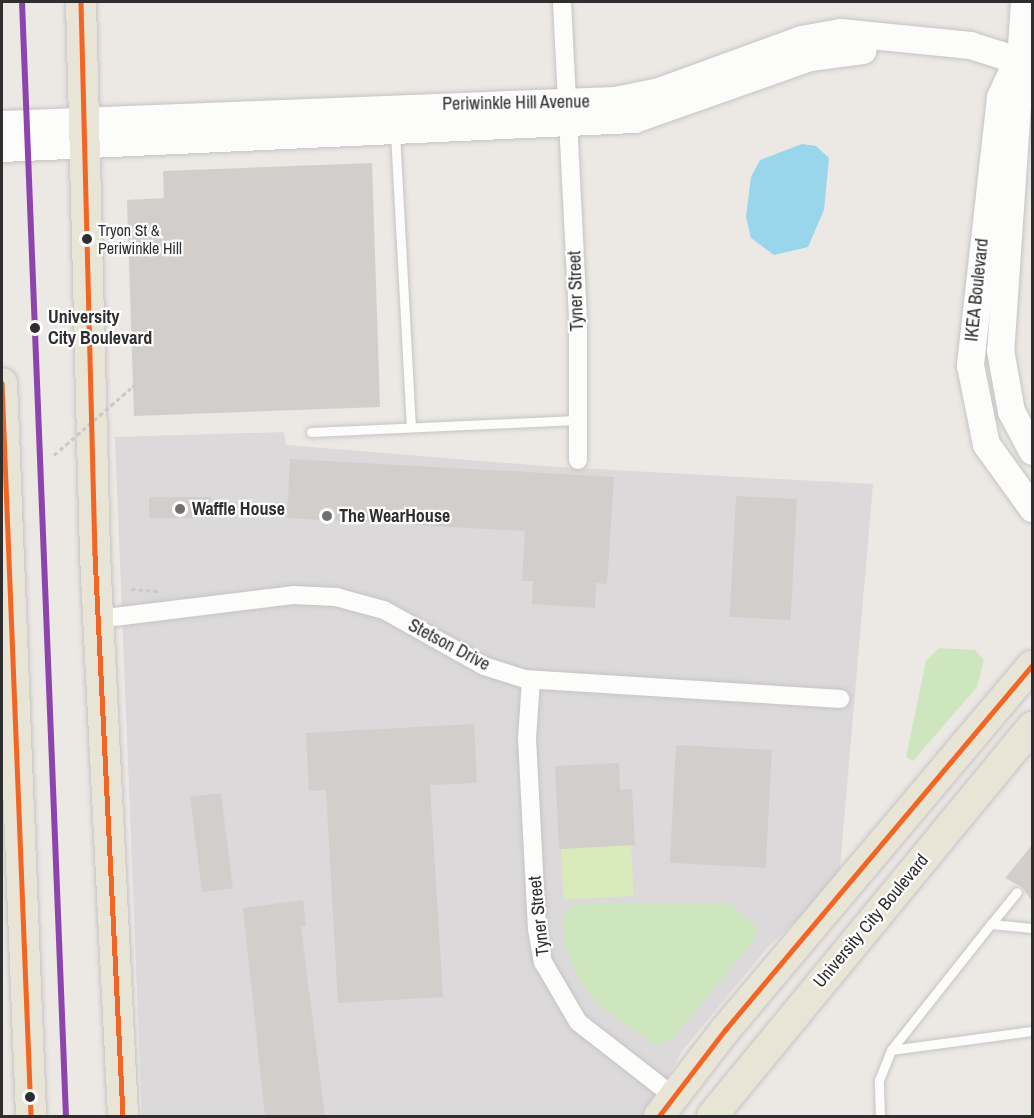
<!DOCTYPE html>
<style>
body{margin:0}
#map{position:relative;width:1034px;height:1118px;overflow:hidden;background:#ece8e4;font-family:"Archivo Narrow",sans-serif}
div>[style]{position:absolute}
.industrial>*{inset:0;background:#dcd9db}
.green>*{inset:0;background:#cee6be}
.pitch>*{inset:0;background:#d9eabb;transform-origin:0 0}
.water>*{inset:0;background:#99d6ec}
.building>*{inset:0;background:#d1cecb;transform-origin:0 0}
.path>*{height:3px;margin-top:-1.5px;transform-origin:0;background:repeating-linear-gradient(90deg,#c9c9c8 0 4.5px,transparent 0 7.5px)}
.roads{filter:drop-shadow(0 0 2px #c5c4c5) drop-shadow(0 0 2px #c5c4c5)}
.lane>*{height:9px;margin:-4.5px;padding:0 4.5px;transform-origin:4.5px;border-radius:4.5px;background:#fcfcfb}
.street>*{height:18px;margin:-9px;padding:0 9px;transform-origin:9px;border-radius:9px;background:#fcfcfb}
.secondary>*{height:27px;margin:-13.5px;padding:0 13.5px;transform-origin:13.5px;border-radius:13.5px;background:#fcfcfb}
.primary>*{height:30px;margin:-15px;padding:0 15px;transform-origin:15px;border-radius:15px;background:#e8e4d6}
.path-bridge>*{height:3px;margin-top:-1.5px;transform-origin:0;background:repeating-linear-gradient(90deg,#c9c9c8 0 4.5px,transparent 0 7.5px)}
.bus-1>*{height:4.5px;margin:-2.25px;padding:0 2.25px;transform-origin:2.25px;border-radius:2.25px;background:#f26522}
.rail-1>*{height:6px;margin:-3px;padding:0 3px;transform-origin:3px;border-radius:3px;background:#8e44ad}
.dots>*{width:16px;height:16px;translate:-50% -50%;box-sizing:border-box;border:3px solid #fff;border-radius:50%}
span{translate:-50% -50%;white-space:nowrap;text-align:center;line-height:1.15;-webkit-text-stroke:4.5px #fff;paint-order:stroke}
.bus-label{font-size:16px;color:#2e2e2e}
.left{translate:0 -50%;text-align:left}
.street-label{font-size:18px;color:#2e2e2e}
.stop-label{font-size:18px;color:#2e2e2e;font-weight:700}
.poi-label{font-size:18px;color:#2e2e2e;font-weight:700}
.frame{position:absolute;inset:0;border:3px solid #2e2e2e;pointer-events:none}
</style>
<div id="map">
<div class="industrial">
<div style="clip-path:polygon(284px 432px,286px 445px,557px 467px,873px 484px,839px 879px,767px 948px,682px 1051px,645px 1116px,142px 1116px,115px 437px)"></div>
</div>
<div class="green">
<div style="clip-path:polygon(939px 648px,975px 650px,984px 660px,977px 687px,913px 761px,906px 757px,926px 661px)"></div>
<div style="clip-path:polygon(574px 903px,731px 904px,756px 927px,755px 939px,673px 1038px,657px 1046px,601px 1007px,583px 986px,565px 947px,563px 917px)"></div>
</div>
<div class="pitch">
<div style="left:631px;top:845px;width:51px;height:70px;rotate:87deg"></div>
</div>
<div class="water">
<div style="clip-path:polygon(802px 144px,816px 146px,829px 158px,824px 210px,808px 247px,774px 255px,751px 238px,746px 217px,751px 177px,760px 160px)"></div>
</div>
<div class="building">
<div style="clip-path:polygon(372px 163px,380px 407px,134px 416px,127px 200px,164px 198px,163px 171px)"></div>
<div style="clip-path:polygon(290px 459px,614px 477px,607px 584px,596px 583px,595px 608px,532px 604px,533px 581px,522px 581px,525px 531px,287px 518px)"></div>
<div style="left:736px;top:496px;width:61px;height:121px;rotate:3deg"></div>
<div style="left:211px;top:497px;width:21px;height:62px;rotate:90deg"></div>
<div style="clip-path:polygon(474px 724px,477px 783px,430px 785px,443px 997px,338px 1003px,326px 790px,309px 791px,306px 733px)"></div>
<div style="left:676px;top:745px;width:96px;height:118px;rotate:3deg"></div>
<div style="clip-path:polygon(619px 763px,620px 790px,632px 789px,635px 845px,559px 849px,555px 766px)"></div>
<div style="left:221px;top:793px;width:96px;height:31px;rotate:83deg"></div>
<div style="clip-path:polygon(1032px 845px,1032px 901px,1022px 887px,1005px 878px)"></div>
<div style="clip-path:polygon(303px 900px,306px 926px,301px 927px,325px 1116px,265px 1116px,243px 908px)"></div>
</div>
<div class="path">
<div style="left:132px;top:387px;width:5px;rotate:-37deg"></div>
<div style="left:131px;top:589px;width:27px;rotate:4deg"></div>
</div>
<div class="roads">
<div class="lane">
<div style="left:395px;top:133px;width:294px;rotate:86.9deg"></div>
<div style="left:311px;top:432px;width:267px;rotate:-2.6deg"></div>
<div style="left:991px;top:924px;width:41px;rotate:-50.9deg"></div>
<div style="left:891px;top:1050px;width:161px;rotate:-51.6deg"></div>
<div style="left:991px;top:924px;width:41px;rotate:5.6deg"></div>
<div style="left:880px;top:1116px;width:36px;rotate:-92deg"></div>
<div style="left:879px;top:1080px;width:32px;rotate:-68deg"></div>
<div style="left:891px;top:1050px;width:142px;rotate:-7.7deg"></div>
</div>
<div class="street">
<div style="left:562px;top:2px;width:318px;rotate:87.1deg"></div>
<div style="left:578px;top:320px;width:140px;rotate:90deg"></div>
<div style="left:98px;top:619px;width:196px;rotate:-7deg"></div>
<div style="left:293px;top:595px;width:43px;rotate:2.7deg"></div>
<div style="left:336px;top:597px;width:50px;rotate:15.2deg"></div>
<div style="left:384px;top:610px;width:115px;rotate:29.2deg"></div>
<div style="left:484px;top:666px;width:43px;rotate:17.6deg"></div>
<div style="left:525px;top:679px;width:316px;rotate:3.6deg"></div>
<div style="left:531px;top:680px;width:58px;rotate:93.9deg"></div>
<div style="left:527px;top:738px;width:191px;rotate:87deg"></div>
<div style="left:537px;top:929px;width:34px;rotate:80deg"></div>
<div style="left:543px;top:962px;width:69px;rotate:59.7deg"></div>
<div style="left:578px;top:1022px;width:120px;rotate:37.9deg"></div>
</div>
<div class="secondary">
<div style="left:1024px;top:2px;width:349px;rotate:93.9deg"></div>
<div style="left:1000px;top:350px;width:62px;rotate:79.8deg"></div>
<div style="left:1011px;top:411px;width:45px;rotate:62.3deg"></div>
<div style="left:1017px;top:60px;width:41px;rotate:114.7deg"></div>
<div style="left:1000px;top:97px;width:270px;rotate:96.4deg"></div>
<div style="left:970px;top:365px;width:81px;rotate:78.6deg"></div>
<div style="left:986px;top:444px;width:79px;rotate:54.3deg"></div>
<div style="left:2px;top:124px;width:613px;rotate:-2.24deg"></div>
<div style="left:615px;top:100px;width:45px;rotate:-11.6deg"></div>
<div style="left:659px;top:91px;width:151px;rotate:-20.1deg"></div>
<div style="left:801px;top:39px;width:40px;rotate:-10deg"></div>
<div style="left:840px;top:32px;width:131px;rotate:5.7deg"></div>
<div style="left:970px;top:45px;width:49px;rotate:17.7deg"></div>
<div style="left:2px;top:148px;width:633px;rotate:-2.63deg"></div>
<div style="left:634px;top:119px;width:187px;rotate:-19.4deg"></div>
<div style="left:810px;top:57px;width:53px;rotate:-7.5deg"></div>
</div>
<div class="primary">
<div style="left:81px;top:2px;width:553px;rotate:88.55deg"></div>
<div style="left:95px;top:555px;width:562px;rotate:87.14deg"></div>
<div style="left:2px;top:383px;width:734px;rotate:87.73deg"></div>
<div style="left:659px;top:1116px;width:108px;rotate:-52.5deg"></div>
<div style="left:725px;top:1030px;width:476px;rotate:-49.9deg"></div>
<div style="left:712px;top:1116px;width:504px;rotate:-50.56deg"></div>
</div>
</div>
<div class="path-bridge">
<div style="left:54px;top:455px;width:103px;rotate:-41.1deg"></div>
</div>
<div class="bus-1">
<div style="left:81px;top:2px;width:553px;rotate:88.55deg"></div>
<div style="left:95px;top:555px;width:562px;rotate:87.14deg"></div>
<div style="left:2px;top:383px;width:734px;rotate:87.73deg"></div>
<div style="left:659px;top:1116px;width:108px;rotate:-52.5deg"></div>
<div style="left:725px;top:1030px;width:476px;rotate:-49.9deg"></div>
</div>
<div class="rail-1">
<div style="left:22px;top:2px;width:1115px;rotate:87.74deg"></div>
</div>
<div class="dots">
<div style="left:87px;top:239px;background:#2e2e2e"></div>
<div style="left:35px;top:328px;background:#2e2e2e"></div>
<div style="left:180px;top:509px;background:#706f6e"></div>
<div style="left:327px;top:516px;background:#706f6e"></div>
<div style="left:30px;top:1097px;background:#2e2e2e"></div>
</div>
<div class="bus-label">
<span class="left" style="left:98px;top:239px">Tryon St &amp;<br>Periwinkle Hill</span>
</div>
<div class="street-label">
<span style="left:516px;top:103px;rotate:-1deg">Periwinkle Hill Avenue</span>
<span style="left:977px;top:290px;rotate:-84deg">IKEA Boulevard</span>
<span style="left:576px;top:291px;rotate:-92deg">Tyner Street</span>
<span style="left:449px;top:645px;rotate:28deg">Stetson Drive</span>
<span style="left:539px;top:916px;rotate:-96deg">Tyner Street</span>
<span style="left:871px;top:921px;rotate:-50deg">University City Boulevard</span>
</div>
<div class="stop-label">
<span class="left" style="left:48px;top:328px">University<br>City Boulevard</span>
</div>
<div class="poi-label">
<span class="left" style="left:192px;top:509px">Waffle House</span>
<span class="left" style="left:339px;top:516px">The WearHouse</span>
</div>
<div class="frame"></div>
</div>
